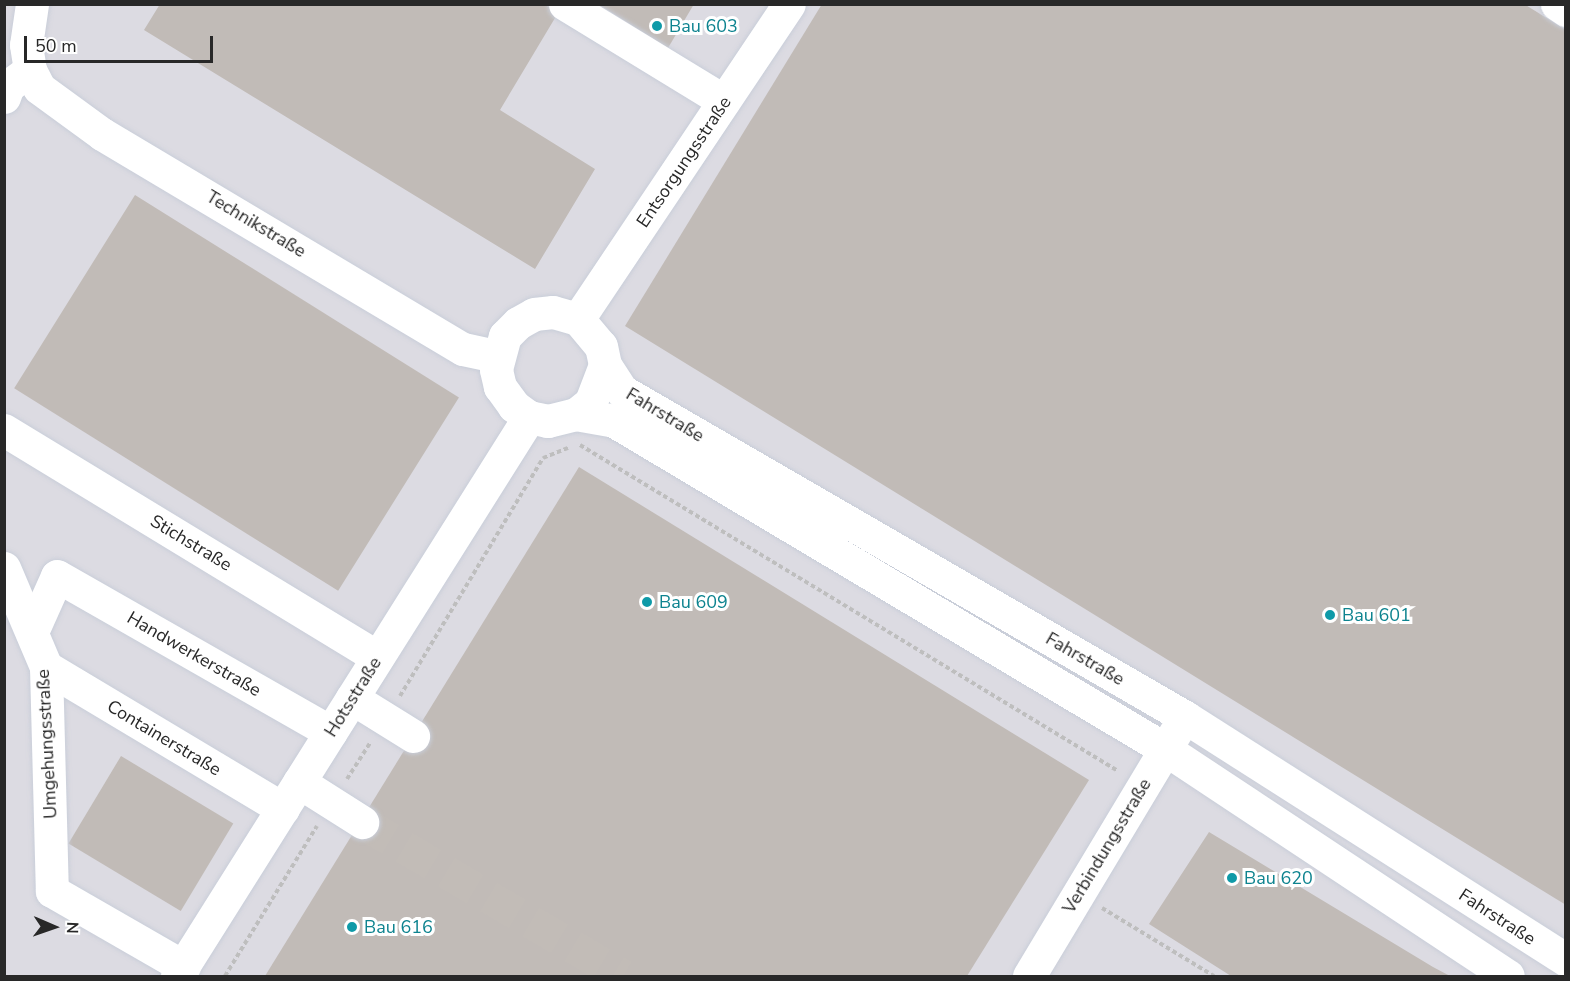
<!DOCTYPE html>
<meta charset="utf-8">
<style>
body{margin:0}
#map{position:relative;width:1570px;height:981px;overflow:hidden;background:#e9e1db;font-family:"Nunito Sans",sans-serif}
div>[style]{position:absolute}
.industrial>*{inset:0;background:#dcdbe2;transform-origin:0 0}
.building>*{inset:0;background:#c1bbb7;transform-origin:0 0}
.minor-tunnel>*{height:33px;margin-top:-16.5px;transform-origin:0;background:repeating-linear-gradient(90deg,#c2bcb7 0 33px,transparent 0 49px)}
.path>*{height:4px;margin-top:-2px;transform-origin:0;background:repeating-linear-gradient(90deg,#bebebe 0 4.5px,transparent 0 7.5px)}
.roads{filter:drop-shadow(0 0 2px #c9ced9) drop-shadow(0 0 2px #c9ced9)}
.minor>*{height:33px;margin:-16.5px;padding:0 16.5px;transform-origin:16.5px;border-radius:16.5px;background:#fff}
.dots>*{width:16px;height:16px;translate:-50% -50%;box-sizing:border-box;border:3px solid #fff;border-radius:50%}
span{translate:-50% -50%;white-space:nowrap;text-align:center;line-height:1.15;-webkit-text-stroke:6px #fff;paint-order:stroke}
.culture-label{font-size:18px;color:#0d838f}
.left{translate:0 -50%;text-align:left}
.street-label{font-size:18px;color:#282828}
.frame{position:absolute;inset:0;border:6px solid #282828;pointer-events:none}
.north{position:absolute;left:24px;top:897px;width:60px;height:60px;-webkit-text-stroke:4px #fff;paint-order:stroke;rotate:92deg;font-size:16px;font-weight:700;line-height:24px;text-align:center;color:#282828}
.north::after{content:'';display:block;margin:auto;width:21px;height:27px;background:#282828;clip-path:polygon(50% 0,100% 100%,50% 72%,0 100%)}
.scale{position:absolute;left:24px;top:36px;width:189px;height:27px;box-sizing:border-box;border:3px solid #282828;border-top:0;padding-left:8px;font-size:18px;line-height:21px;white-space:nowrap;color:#282828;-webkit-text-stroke:4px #fff;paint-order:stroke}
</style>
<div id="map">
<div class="industrial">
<div style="left:5px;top:5px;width:1560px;height:971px"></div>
</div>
<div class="building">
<div style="clip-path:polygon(160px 4px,544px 4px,558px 13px,500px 110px,595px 169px,535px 269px,144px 30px)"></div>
<div style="clip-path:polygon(598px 4px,694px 4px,668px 48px)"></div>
<div style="clip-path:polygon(822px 4px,1524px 4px,1566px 30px,1566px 905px,625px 326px)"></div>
<div style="left:135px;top:195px;width:382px;height:228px;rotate:32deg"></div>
<div style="clip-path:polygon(579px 467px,1089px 780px,967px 976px,265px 976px)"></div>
<div style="left:121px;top:756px;width:131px;height:102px;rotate:31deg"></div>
<div style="clip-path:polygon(1209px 832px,1433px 967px,1450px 976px,1231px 976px,1149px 924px)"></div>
</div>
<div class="minor-tunnel">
<div style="left:362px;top:822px;width:303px;rotate:30.5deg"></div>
</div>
<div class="path">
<div style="left:580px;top:445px;width:629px;rotate:31.21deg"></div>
<div style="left:400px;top:696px;width:278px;rotate:-59deg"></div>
<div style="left:543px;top:458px;width:27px;rotate:-22deg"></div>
<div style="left:347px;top:779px;width:43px;rotate:-57.4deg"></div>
<div style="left:1102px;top:908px;width:131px;rotate:31.3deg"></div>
<div style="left:225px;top:976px;width:176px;rotate:-58.5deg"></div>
</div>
<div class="roads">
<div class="minor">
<div style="left:32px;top:4px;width:41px;rotate:98.3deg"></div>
<div style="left:26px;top:45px;width:25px;rotate:81deg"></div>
<div style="left:30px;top:70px;width:20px;rotate:63deg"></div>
<div style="left:39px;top:88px;width:78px;rotate:36.1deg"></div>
<div style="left:102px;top:134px;width:420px;rotate:30.8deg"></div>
<div style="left:463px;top:349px;width:35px;rotate:12deg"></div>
<div style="left:565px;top:4px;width:186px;rotate:31.4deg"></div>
<div style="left:1557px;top:4px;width:11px;rotate:34deg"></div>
<div style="left:4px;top:97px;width:12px;rotate:-70deg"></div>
<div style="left:8px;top:86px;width:27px;rotate:-36deg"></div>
<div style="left:578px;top:319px;width:379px;rotate:-56.2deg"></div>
<div style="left:605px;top:365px;width:40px;rotate:111deg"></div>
<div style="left:591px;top:402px;width:19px;rotate:141deg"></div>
<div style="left:576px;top:414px;width:29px;rotate:166deg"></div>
<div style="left:548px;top:421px;width:19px;rotate:-168deg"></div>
<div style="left:529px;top:417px;width:19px;rotate:-144deg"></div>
<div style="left:514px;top:406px;width:24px;rotate:-126deg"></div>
<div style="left:500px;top:387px;width:18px;rotate:-103deg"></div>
<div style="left:496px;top:369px;width:34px;rotate:-75deg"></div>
<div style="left:505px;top:336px;width:18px;rotate:-45deg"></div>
<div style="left:518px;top:323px;width:18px;rotate:-29deg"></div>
<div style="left:534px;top:314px;width:19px;rotate:-6deg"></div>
<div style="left:553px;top:312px;width:26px;rotate:16deg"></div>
<div style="left:578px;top:319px;width:35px;rotate:50deg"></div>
<div style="left:601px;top:346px;width:19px;rotate:78deg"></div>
<div style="left:605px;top:365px;width:31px;rotate:57deg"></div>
<div style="left:622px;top:391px;width:651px;rotate:30.07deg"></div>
<div style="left:1185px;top:717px;width:452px;rotate:32.5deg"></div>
<div style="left:576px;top:414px;width:39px;rotate:10deg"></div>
<div style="left:614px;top:421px;width:641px;rotate:30.76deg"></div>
<div style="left:1165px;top:749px;width:411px;rotate:33.5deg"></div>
<div style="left:4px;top:430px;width:437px;rotate:31.3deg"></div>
<div style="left:4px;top:568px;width:108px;rotate:67deg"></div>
<div style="left:46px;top:667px;width:224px;rotate:88.5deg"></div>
<div style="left:52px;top:891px;width:152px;rotate:29.9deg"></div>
<div style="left:32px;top:632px;width:61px;rotate:-65.9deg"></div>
<div style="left:57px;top:576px;width:315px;rotate:29.7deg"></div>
<div style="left:46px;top:667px;width:276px;rotate:30.9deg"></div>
<div style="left:352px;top:698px;width:72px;rotate:31.9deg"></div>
<div style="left:299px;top:782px;width:75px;rotate:32.4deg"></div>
<div style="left:177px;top:976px;width:661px;rotate:-57.8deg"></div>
<div style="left:1029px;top:976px;width:286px;rotate:-59deg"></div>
</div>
</div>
<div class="dots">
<div style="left:657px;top:26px;background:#0f9aa8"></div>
<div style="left:647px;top:602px;background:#0f9aa8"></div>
<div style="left:1330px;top:615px;background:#0f9aa8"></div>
<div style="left:1232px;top:878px;background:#0f9aa8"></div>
<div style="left:352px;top:927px;background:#0f9aa8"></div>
</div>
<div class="culture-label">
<span class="left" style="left:669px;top:26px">Bau 603</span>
<span class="left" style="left:659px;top:602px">Bau 609</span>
<span class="left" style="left:1342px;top:615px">Bau 601</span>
<span class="left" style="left:1244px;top:878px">Bau 620</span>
<span class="left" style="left:364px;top:927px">Bau 616</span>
</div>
<div class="street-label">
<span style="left:684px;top:162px;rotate:-56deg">Entsorgungsstraße</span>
<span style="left:256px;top:224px;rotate:31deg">Technikstraße</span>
<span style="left:665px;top:415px;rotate:31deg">Fahrstraße</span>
<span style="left:191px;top:543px;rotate:31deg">Stichstraße</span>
<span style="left:194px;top:654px;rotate:30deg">Handwerkerstraße</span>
<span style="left:1085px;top:659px;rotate:30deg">Fahrstraße</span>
<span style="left:353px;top:697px;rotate:-58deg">Hotsstraße</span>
<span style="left:164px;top:738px;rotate:31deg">Containerstraße</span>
<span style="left:47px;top:744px;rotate:-93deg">Umgehungsstraße</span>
<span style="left:1107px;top:846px;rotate:-59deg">Verbindungsstraße</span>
<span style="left:1497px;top:917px;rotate:33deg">Fahrstraße</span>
</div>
<div class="frame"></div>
<div class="north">N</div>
<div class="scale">50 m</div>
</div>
